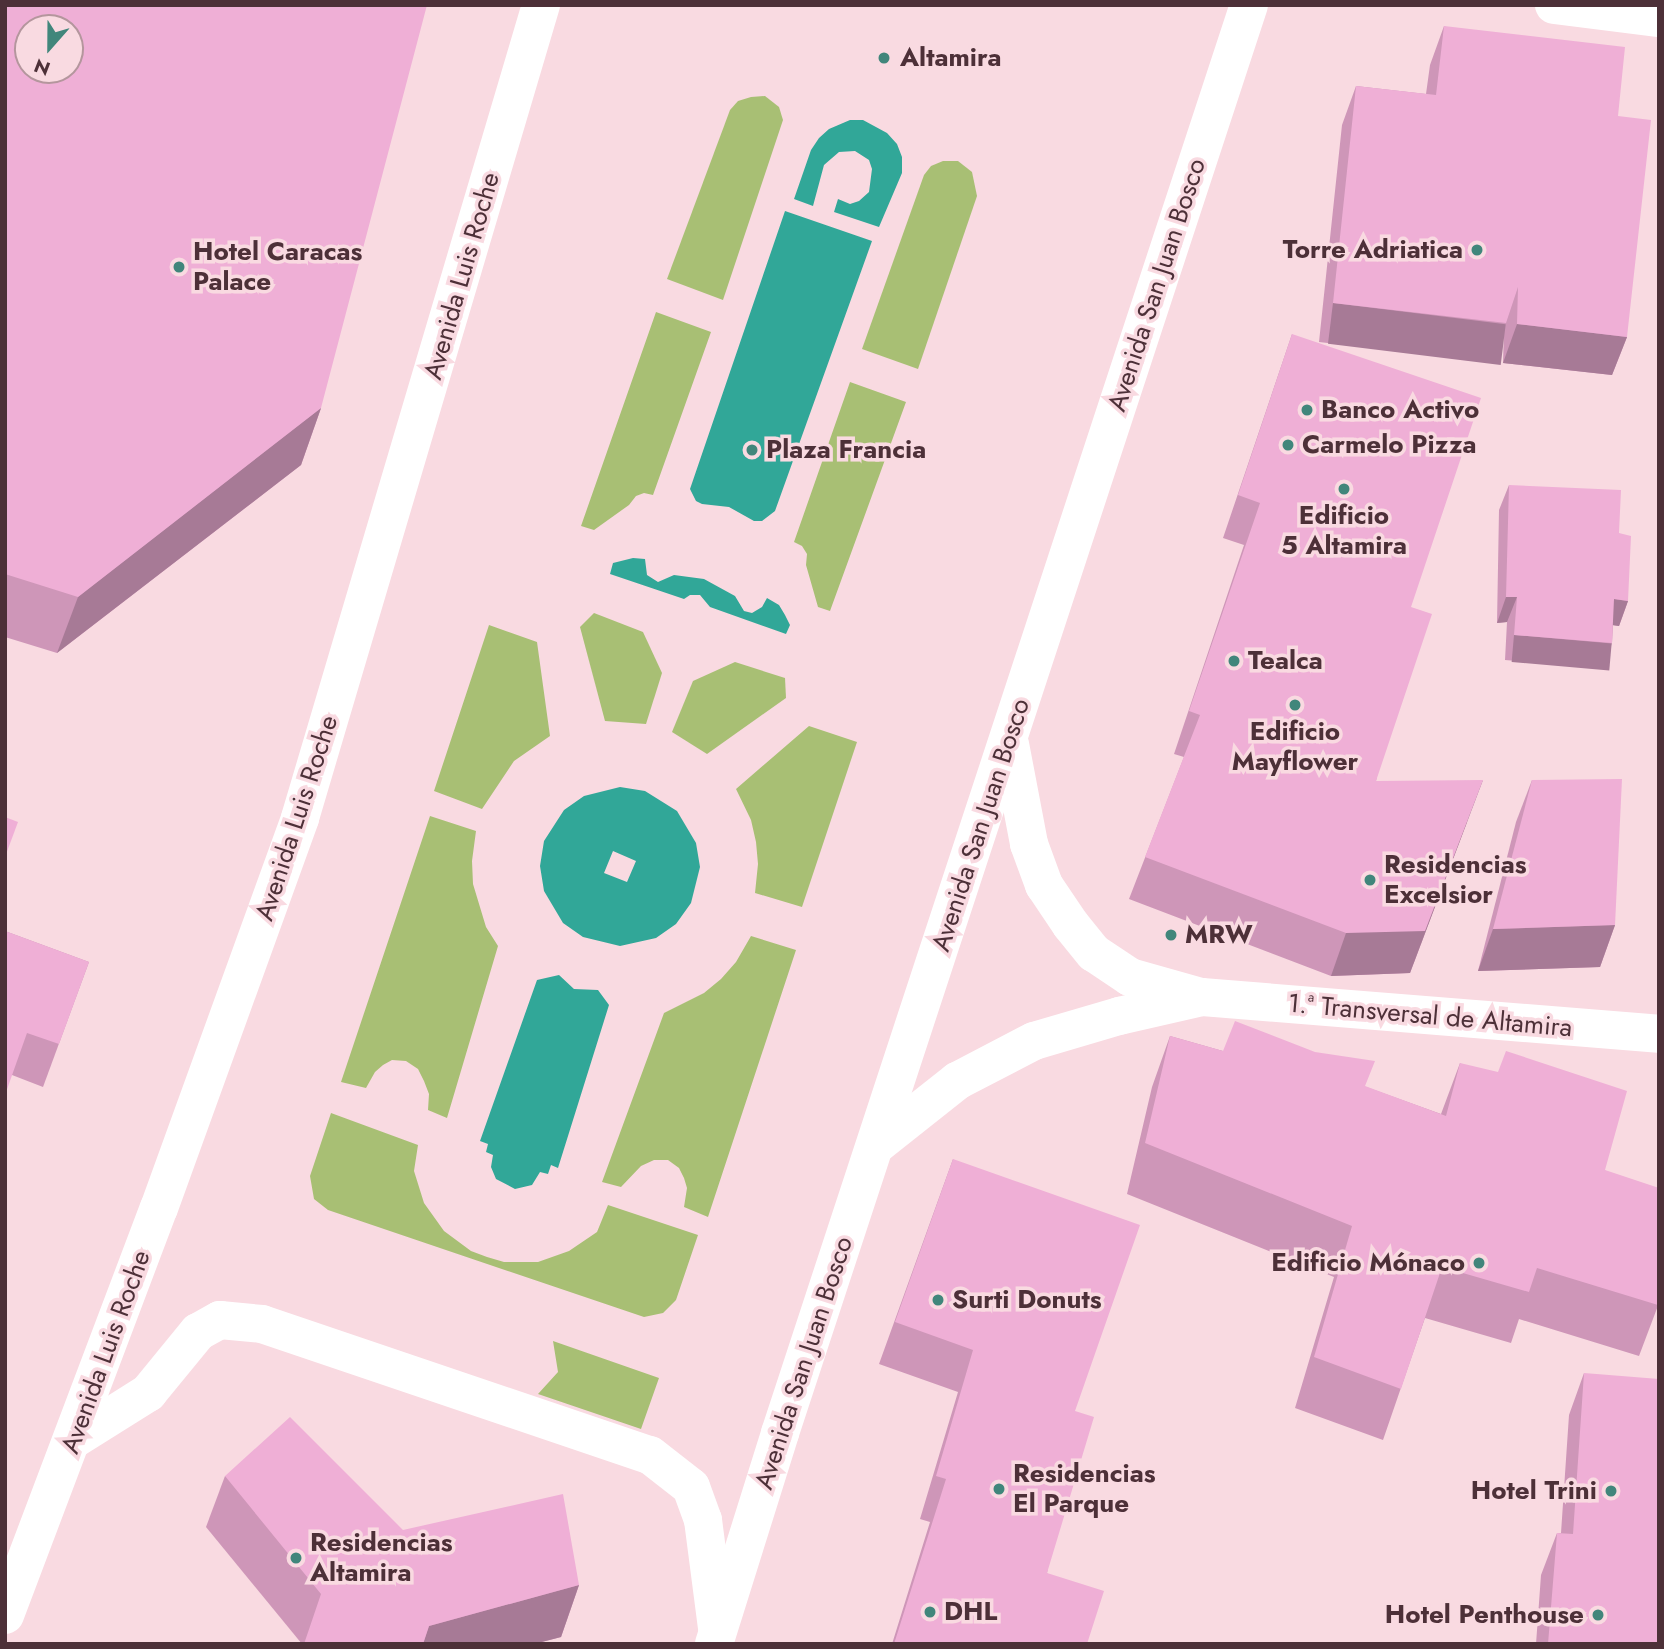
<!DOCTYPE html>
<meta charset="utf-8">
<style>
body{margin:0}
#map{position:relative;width:1664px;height:1649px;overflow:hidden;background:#f9dae1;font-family:Jost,sans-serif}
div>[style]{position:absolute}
.green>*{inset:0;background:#a8bf74}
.water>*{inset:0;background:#31a798}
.minor>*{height:38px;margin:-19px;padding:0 19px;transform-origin:19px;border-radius:19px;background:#fff}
.major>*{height:38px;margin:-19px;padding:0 19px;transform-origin:19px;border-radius:19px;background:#fff}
.wall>*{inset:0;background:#ce96b8}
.shaded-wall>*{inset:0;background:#a77a96;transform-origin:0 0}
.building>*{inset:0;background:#efafd6}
.dots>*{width:19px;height:19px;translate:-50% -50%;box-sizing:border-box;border:4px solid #f9dae1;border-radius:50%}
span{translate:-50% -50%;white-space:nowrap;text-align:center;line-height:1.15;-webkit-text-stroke:7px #f9dae1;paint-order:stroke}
.poi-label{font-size:26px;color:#4d3038;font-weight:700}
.left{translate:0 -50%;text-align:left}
.right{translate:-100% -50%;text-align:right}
.street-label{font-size:26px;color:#4d3038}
.frame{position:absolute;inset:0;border:7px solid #4d3038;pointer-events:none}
.north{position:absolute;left:14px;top:14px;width:70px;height:70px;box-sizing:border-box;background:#f9dae1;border:2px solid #b4969d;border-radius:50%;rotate:201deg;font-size:19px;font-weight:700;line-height:28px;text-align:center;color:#4d3038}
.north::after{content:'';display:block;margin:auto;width:24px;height:32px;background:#41867b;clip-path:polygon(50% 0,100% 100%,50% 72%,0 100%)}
</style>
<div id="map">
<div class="green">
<div style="clip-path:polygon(765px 96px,779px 107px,783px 120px,723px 300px,667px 279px,730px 110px,738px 101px,751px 97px)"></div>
<div style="clip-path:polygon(943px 161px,958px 161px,972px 172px,977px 196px,918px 369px,862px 349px,924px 175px,931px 166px)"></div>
<div style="clip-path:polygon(656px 312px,711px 332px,653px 495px,644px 493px,636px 496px,629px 505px,594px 530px,581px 526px)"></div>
<div style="clip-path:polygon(850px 382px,906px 402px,830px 611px,818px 607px,806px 565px,807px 554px,802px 546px,794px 542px)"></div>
<div style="clip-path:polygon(594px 613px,643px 632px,662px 673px,646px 724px,605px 721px,580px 627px)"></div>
<div style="clip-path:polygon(489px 625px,537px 642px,550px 736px,514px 761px,482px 809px,434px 791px)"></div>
<div style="clip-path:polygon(735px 662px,785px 678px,786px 698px,707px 754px,672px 732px,693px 681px)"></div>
<div style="clip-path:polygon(809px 726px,857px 742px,802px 907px,755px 893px,758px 864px,756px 842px,751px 820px,736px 789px)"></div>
<div style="clip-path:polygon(430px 816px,476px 831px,472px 861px,473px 884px,486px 927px,498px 946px,447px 1118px,428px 1110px,429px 1094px,424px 1081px,418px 1069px,406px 1061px,392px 1060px,383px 1065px,375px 1072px,366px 1088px,341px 1082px)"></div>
<div style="clip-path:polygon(751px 936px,796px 950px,708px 1217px,684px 1207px,687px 1188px,684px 1178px,679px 1168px,668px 1160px,654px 1160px,641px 1166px,621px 1187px,602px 1182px,664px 1013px,704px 993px,721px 979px,736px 962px)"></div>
<div style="clip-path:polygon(331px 1113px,418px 1145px,414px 1171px,424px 1203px,444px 1231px,471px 1251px,487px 1257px,504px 1262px,538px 1262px,569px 1251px,597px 1232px,608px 1205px,698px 1235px,676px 1300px,663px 1313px,644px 1317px,328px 1210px,314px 1199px,310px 1176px)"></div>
<div style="clip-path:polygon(553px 1341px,659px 1378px,641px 1429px,538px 1394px,558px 1372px)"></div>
</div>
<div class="water">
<div style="clip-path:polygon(850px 120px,863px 120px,887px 133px,897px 144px,902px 157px,902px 173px,879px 227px,834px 212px,838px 199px,850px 204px,859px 201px,869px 192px,872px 169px,869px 160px,855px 151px,839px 152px,824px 165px,813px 206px,794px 199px,811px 150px,819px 138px,829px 129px)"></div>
<div style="clip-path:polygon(785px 211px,872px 241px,775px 511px,762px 521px,754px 521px,729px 507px,702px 504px,696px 501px,690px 489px)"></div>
<div style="clip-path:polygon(633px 558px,645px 559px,647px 575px,658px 582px,674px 575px,704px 579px,735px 596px,744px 611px,752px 613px,762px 607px,767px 598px,779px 605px,785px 615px,790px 625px,786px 634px,710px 607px,700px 595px,690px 595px,684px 599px,610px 574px,613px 563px)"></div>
<div style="clip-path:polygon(evenodd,620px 787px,645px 791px,677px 811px,696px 843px,700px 867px,691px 903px,676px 924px,656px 938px,620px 946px,583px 937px,563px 923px,544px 891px,540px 866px,544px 841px,564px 810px,584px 796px,620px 787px,613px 851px,636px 861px,627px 882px,604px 873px,613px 851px)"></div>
<div style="clip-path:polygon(559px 975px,574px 989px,598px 990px,609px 1005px,558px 1168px,551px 1165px,548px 1174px,540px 1172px,532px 1185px,515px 1189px,496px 1179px,491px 1167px,493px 1155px,486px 1152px,488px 1144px,480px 1141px,537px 980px)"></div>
</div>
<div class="minor">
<div style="left:1202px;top:997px;width:458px;rotate:4.6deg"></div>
<div style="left:73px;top:1440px;width:89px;rotate:-32.1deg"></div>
<div style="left:148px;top:1393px;width:79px;rotate:-50.7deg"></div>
<div style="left:198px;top:1332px;width:25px;rotate:-29deg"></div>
<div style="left:220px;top:1320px;width:42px;rotate:5.4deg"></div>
<div style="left:262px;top:1324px;width:410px;rotate:18.7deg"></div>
<div style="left:650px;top:1455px;width:52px;rotate:38deg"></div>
<div style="left:691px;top:1487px;width:35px;rotate:70deg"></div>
<div style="left:703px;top:1520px;width:109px;rotate:82.6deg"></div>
</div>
<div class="major">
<div style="left:1554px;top:5px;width:106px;rotate:7.1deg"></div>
<div style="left:1010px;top:744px;width:102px;rotate:79.2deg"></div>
<div style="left:1029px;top:844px;width:44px;rotate:69.9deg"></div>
<div style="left:1044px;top:885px;width:48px;rotate:56deg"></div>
<div style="left:1071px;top:925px;width:36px;rotate:51deg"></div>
<div style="left:1094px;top:953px;width:43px;rotate:33.7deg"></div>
<div style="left:1130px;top:977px;width:70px;rotate:15.8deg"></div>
<div style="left:875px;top:1146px;width:105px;rotate:-38.4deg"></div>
<div style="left:957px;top:1081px;width:87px;rotate:-27.5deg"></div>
<div style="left:1034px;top:1041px;width:89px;rotate:-16.4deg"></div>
<div style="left:1119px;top:1016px;width:85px;rotate:-12.9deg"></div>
<div style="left:5px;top:1615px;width:435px;rotate:-69.3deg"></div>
<div style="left:159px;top:1208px;width:415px;rotate:-70.1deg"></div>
<div style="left:300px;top:818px;width:848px;rotate:-73.49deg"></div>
<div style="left:714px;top:1644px;width:221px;rotate:-72.6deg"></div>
<div style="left:780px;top:1433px;width:1503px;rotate:-71.82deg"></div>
</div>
<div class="wall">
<div style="clip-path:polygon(5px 5px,321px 408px,301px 465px,57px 653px,5px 637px)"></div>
<div style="clip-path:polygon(1444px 26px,1618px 116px,1627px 337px,1612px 375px,1503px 363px,1504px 329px,1492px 362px,1319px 342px,1342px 125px,1356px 86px,1426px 94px,1430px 65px)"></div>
<div style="clip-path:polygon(1292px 334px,1411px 607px,1376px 781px,1467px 822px,1410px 973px,1331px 976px,1129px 899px,1184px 757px,1174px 754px,1244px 545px,1223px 538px)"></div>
<div style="clip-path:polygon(1509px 485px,1619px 533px,1628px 601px,1619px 626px,1613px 625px,1612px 643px,1603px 668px,1505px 660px,1507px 622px,1497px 623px,1499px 510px)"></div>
<div style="clip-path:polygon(1532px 780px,1615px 925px,1600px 967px,1478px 971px,1516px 822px)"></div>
<div style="clip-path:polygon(5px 931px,89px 962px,43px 1087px,12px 1075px)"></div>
<div style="clip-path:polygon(1170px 1036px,1223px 1051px,1366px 1087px,1441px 1114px,1460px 1063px,1605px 1170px,1659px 1303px,1639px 1356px,1519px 1319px,1511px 1343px,1425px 1318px,1383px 1440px,1295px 1408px,1334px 1277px,1127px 1194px,1152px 1087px)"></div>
<div style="clip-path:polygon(953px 1159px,1075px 1411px,1047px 1573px,1087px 1644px,892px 1644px,930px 1522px,920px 1519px,958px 1392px,879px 1364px)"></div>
<div style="clip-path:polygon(1584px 1373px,1659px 1644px,1536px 1644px,1541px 1575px,1557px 1533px,1561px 1533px,1569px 1415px)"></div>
<div style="clip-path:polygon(225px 1476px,579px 1585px,561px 1637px,534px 1644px,302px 1644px,206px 1527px)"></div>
</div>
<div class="shaded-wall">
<div style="left:1333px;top:303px;width:174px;height:41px;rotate:7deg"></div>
<div style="clip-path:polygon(1517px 324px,1627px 337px,1612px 375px,1503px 363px)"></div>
<div style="clip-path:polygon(321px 408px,301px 465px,57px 653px,78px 597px)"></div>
<div style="clip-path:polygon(1506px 597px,1517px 597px,1507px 622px,1497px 623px)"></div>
<div style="clip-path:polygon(1614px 599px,1628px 601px,1619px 626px,1604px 624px)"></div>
<div style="left:1514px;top:635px;width:98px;height:27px;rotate:5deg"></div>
<div style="clip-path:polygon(1483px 780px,1410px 973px,1331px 976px,1346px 933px)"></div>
<div style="clip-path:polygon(1615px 925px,1600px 967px,1478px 971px,1493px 929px)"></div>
<div style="clip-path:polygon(579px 1585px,561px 1637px,534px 1644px,423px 1644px,429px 1626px)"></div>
</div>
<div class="building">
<div style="clip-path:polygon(evenodd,5px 5px,427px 5px,321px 408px,78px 597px,5px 574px,5px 5px,28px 28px,70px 28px,70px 70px,28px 70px,28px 28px)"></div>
<div style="clip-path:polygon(1444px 26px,1625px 47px,1618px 116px,1651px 120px,1627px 337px,1517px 324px,1518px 287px,1506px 323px,1333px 303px,1356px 86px,1436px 95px)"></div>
<div style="clip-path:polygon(1292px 334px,1481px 398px,1411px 607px,1432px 614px,1376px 781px,1483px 780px,1425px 931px,1346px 933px,1145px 857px,1200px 715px,1189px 711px,1260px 503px,1238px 495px)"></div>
<div style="clip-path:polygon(1509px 485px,1621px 490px,1619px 533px,1631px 536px,1628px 601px,1614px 599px,1612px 643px,1514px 635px,1517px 597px,1506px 597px)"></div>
<div style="clip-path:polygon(1622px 779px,1615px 925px,1493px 929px,1532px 780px)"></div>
<div style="clip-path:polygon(5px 817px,18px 822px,5px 857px)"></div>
<div style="clip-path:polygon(5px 931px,89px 962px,59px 1044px,27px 1033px,5px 1095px)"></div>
<div style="clip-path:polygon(1235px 1021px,1315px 1052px,1375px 1061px,1365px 1086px,1446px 1116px,1460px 1063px,1498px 1072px,1506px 1051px,1627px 1091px,1605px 1170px,1659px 1188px,1658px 1305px,1537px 1268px,1529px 1292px,1442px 1267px,1401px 1389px,1314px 1357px,1352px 1226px,1145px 1143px,1170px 1036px,1223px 1051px)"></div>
<div style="clip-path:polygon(953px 1159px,1140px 1225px,1075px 1411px,1094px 1417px,1047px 1573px,1104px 1591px,1087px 1644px,894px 1644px,946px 1479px,936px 1476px,973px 1350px,895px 1322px)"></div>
<div style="clip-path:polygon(1584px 1373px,1659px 1379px,1659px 1644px,1548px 1644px,1557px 1533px,1573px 1534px)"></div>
<div style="clip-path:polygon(290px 1417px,403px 1530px,563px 1494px,579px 1585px,429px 1626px,423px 1644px,304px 1644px,321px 1594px,225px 1476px)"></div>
</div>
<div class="dots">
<div style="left:884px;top:58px;background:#41867b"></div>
<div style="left:1477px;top:250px;background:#41867b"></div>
<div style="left:179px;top:267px;background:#41867b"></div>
<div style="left:1307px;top:410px;background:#41867b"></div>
<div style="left:1288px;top:445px;background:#41867b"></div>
<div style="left:752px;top:450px;background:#41867b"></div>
<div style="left:1344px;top:489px;background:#41867b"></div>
<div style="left:1234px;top:661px;background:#41867b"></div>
<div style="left:1295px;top:705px;background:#41867b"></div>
<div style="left:1370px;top:880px;background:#41867b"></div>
<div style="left:1171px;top:935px;background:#41867b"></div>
<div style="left:1479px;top:1263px;background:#41867b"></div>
<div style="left:938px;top:1300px;background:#41867b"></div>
<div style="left:999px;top:1489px;background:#41867b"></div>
<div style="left:1611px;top:1491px;background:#41867b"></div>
<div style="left:296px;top:1558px;background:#41867b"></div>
<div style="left:930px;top:1612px;background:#41867b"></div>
<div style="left:1598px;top:1615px;background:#41867b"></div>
</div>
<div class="poi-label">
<span class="left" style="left:900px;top:58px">Altamira</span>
<span class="right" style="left:1463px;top:250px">Torre Adriatica</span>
<span class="left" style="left:193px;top:267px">Hotel Caracas<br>Palace</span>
<span class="left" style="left:1321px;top:410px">Banco Activo</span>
<span class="left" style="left:1302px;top:445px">Carmelo Pizza</span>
<span class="left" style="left:766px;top:450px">Plaza Francia</span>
<span style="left:1344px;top:531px">Edificio<br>5 Altamira</span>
<span class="left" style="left:1248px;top:661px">Tealca</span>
<span style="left:1295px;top:747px">Edificio<br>Mayflower</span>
<span class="left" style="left:1384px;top:880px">Residencias<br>Excelsior</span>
<span class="left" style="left:1185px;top:935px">MRW</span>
<span class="right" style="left:1465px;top:1263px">Edificio Mónaco</span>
<span class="left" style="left:952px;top:1300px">Surti Donuts</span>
<span class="left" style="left:1013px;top:1489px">Residencias<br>El Parque</span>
<span class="right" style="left:1597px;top:1491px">Hotel Trini</span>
<span class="left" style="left:310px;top:1558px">Residencias<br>Altamira</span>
<span class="left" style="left:944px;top:1612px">DHL</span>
<span class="right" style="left:1584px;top:1615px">Hotel Penthouse</span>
</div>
<div class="street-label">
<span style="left:462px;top:276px;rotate:-74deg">Avenida Luis Roche</span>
<span style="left:1157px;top:285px;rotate:-72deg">Avenida San Juan Bosco</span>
<span style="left:297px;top:818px;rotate:-72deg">Avenida Luis Roche</span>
<span style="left:981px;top:825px;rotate:-72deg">Avenida San Juan Bosco</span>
<span style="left:1430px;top:1016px;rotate:5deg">1.ª Transversal de Altamira</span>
<span style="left:106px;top:1352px;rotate:-70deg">Avenida Luis Roche</span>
<span style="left:804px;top:1363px;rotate:-72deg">Avenida San Juan Bosco</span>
</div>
<div class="frame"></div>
<div class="north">N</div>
</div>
